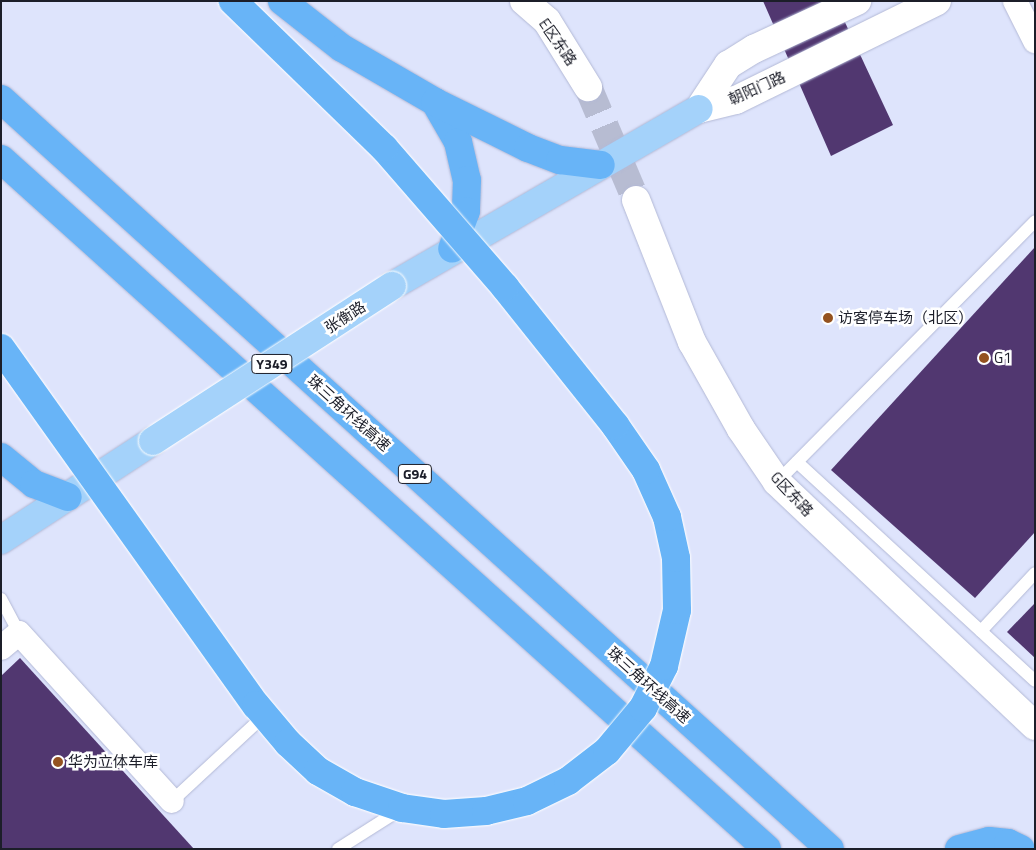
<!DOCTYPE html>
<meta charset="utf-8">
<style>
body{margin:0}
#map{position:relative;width:1036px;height:850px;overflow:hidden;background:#dee4fc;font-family:"Titillium Web","Noto Sans SC",sans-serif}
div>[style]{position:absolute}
.building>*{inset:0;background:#513770}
.tertiary-tunnel>*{height:28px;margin-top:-14px;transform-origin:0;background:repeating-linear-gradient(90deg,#b7bcd2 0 28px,transparent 0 42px)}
.roads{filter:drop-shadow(0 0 1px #b3b9d6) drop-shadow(0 0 1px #b3b9d6)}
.service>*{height:12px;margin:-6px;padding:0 6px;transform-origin:6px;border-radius:6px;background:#fff}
.minor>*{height:24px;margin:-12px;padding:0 12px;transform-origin:12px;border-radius:12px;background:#fff}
.tertiary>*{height:28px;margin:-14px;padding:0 14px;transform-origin:14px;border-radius:14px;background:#fff}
.primary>*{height:28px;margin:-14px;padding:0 14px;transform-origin:14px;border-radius:14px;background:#a4d2fa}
.motorway>*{height:28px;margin:-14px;padding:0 14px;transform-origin:14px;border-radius:14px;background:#68b4f7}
.bridges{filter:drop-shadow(0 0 1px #fff) drop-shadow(0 0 1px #fff)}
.primary-bridge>*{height:28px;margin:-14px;padding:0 14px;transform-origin:14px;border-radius:14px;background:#a4d2fa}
.motorway-bridge>*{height:28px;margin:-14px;padding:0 14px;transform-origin:14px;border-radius:14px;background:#68b4f7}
.dots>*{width:14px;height:14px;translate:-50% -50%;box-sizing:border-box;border:2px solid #fff;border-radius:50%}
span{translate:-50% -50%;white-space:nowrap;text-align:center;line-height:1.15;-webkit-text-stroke:5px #fff;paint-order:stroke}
.shield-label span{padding:1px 4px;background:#fff;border:1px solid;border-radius:4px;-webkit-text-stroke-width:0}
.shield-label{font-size:14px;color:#1c1e29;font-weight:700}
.street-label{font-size:15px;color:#1c1e29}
.poi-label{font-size:15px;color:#1c1e29}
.left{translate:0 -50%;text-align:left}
.frame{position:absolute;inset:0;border:2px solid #1c1e29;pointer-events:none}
</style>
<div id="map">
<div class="building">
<div style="clip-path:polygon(763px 1px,835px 1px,893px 125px,831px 156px)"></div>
<div style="clip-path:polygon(1035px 247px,1035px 532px,975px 598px,831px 470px)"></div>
<div style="clip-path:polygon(1035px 603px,1035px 658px,1007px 632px)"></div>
<div style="clip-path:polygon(20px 658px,194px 849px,1px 849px,1px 676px)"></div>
</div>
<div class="tertiary-tunnel">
<div style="left:588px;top:87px;width:123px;rotate:67deg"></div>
</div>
<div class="roads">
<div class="service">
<div style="left:797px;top:462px;width:323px;rotate:42.6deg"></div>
<div style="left:777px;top:482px;width:367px;rotate:-45.3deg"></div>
<div style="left:1px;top:599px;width:38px;rotate:62deg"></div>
<div style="left:981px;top:631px;width:79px;rotate:-47deg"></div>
<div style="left:172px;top:801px;width:127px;rotate:-42.8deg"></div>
<div style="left:338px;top:849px;width:75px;rotate:-32.4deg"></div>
</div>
<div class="minor">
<div style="left:1015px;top:1px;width:45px;rotate:63.4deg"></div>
<div style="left:1px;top:648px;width:23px;rotate:-40deg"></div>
<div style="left:19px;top:633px;width:227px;rotate:47.7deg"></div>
</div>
<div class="tertiary">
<div style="left:524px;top:1px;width:30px;rotate:41deg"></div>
<div style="left:547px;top:21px;width:78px;rotate:58.2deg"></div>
<div style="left:699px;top:109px;width:38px;rotate:-14deg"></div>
<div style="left:736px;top:100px;width:224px;rotate:-26.2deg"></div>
<div style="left:699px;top:109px;width:53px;rotate:-56.6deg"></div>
<div style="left:728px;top:65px;width:31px;rotate:-32deg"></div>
<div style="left:754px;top:49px;width:114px;rotate:-25deg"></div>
<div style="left:636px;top:200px;width:153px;rotate:68.5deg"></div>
<div style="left:692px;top:342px;width:100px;rotate:60.6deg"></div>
<div style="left:741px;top:429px;width:64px;rotate:55.8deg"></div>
<div style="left:777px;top:482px;width:355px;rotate:43.4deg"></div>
</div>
<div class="primary">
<div style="left:392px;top:286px;width:354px;rotate:-30deg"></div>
<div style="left:1px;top:540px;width:181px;rotate:-33.1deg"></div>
</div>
<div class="motorway">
<div style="left:282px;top:1px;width:76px;rotate:38.1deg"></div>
<div style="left:342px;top:48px;width:108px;rotate:30.1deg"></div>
<div style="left:435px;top:102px;width:46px;rotate:60.1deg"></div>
<div style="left:458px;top:142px;width:39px;rotate:77deg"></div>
<div style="left:467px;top:180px;width:31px;rotate:92deg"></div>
<div style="left:466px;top:211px;width:40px;rotate:110.2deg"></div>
<div style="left:1px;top:99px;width:1118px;rotate:42.14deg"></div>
<div style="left:435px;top:102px;width:104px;rotate:26.3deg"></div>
<div style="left:528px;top:148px;width:34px;rotate:21deg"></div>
<div style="left:560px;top:160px;width:41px;rotate:7deg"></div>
<div style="left:1px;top:159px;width:1031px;rotate:42.01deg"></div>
<div style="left:1px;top:457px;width:43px;rotate:39.3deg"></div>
<div style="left:34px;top:484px;width:36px;rotate:21deg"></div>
<div style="left:959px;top:849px;width:31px;rotate:-15deg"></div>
<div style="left:989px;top:841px;width:19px;rotate:6deg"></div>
<div style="left:1008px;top:843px;width:14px;rotate:25deg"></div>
</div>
</div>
<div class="bridges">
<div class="primary-bridge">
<div style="left:153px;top:441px;width:285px;rotate:-33deg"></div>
</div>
<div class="motorway-bridge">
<div style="left:1px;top:348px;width:439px;rotate:54.5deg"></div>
<div style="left:256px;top:705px;width:50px;rotate:49.9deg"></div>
<div style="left:288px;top:743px;width:41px;rotate:43deg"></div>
<div style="left:318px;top:771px;width:43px;rotate:29.6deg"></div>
<div style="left:355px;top:792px;width:50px;rotate:18.8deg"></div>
<div style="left:402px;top:808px;width:42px;rotate:8.1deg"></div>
<div style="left:444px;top:814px;width:42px;rotate:-4.1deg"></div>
<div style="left:486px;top:811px;width:42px;rotate:-13.7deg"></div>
<div style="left:527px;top:801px;width:46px;rotate:-26deg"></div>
<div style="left:568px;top:781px;width:49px;rotate:-37.6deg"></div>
<div style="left:607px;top:751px;width:56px;rotate:-50.1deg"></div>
<div style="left:643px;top:708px;width:47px;rotate:-63.4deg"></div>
<div style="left:664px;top:666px;width:57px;rotate:-76.9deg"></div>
<div style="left:677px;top:610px;width:52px;rotate:-91.1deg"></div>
<div style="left:676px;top:558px;width:42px;rotate:-102.4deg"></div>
<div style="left:667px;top:517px;width:51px;rotate:-114.1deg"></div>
<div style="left:646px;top:470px;width:55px;rotate:-124.6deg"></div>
<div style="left:615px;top:425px;width:176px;rotate:-128.6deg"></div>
<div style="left:505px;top:287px;width:184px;rotate:-131deg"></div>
<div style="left:384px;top:148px;width:211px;rotate:-135.8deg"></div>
</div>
</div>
<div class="dots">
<div style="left:828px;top:318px;background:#945220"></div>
<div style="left:984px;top:358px;background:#945220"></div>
<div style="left:58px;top:762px;background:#945220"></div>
</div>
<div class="shield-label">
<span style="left:272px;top:364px">Y349</span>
<span style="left:415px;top:474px">G94</span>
</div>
<div class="street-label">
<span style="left:558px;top:42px;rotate:55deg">E区东路</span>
<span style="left:757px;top:88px;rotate:-24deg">朝阳门路</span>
<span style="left:345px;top:317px;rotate:-33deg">张衡路</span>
<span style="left:349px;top:413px;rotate:42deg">珠三角环线高速</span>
<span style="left:792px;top:494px;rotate:47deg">G区东路</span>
<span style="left:649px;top:685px;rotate:42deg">珠三角环线高速</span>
</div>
<div class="poi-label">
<span class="left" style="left:838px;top:318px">访客停车场（北区）</span>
<span class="left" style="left:994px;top:358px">G1</span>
<span class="left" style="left:68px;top:762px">华为立体车库</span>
</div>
<div class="frame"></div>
</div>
